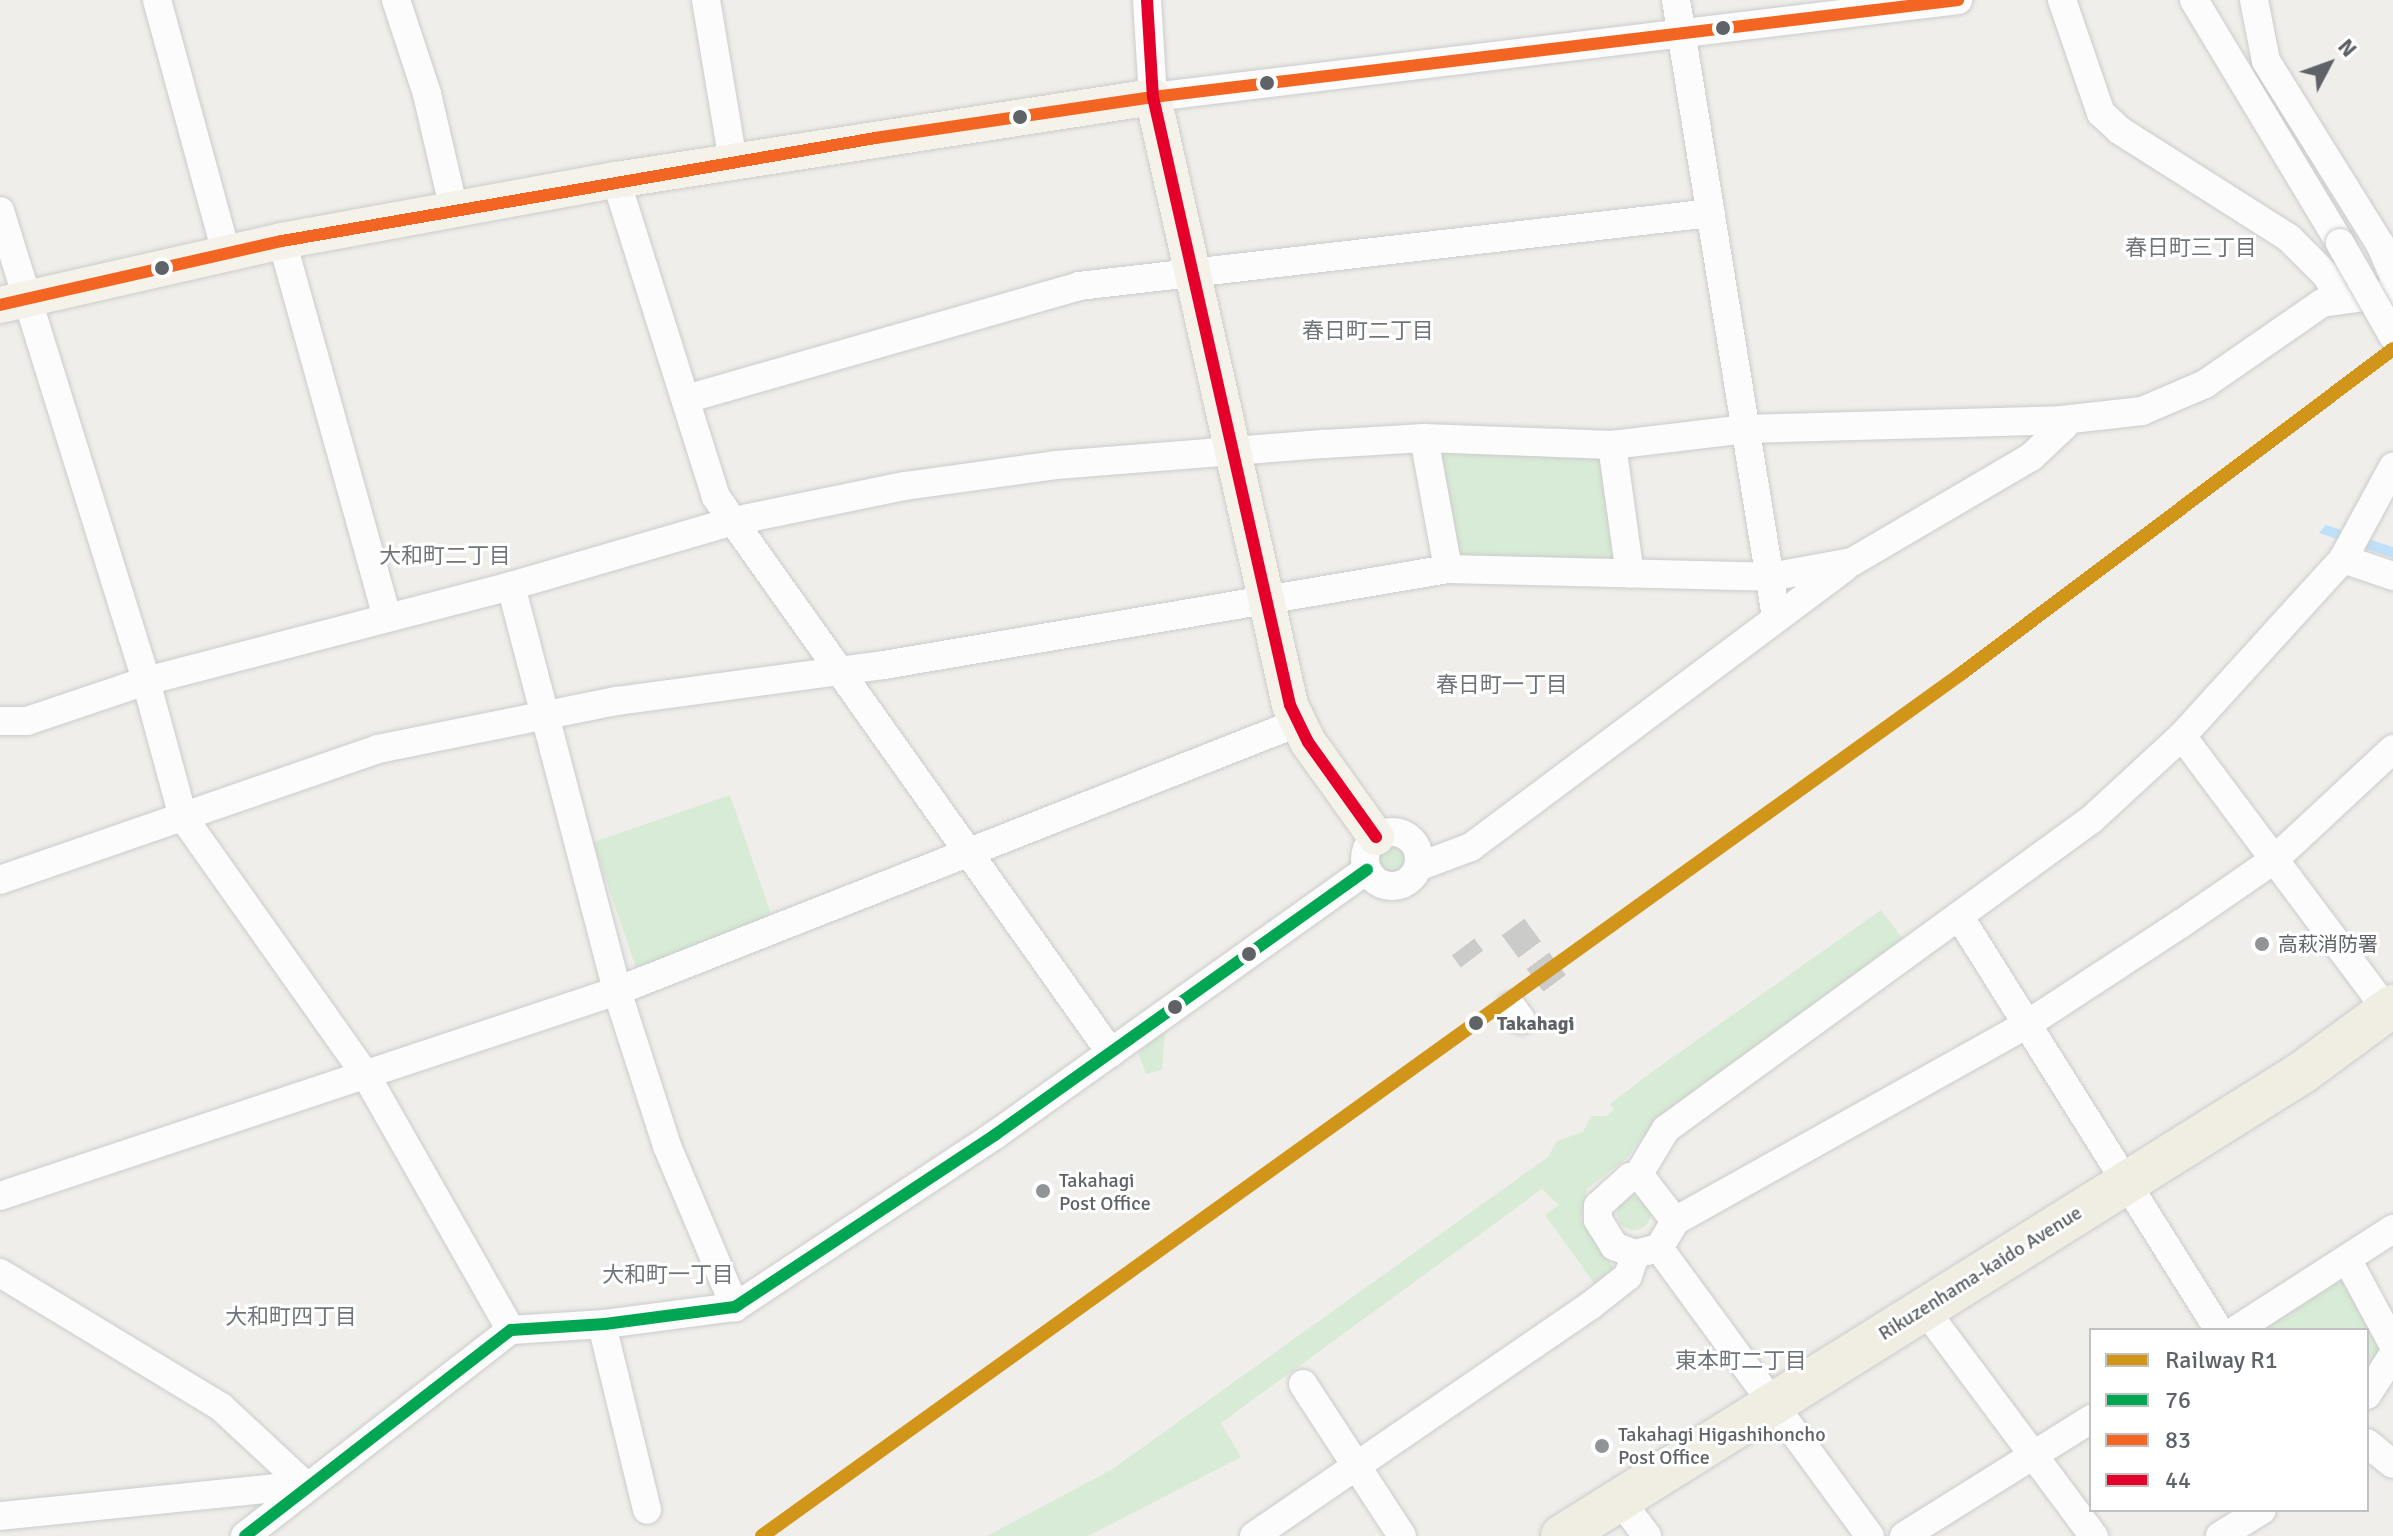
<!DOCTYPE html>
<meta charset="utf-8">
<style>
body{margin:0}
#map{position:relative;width:2393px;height:1536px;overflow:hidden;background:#efeeea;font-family:Signika,"Noto Sans JP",sans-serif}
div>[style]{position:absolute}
.green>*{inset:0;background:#d8ebd6;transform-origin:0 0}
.round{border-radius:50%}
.water>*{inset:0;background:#bfe0f9}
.minor-tunnel>*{height:28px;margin-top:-14px;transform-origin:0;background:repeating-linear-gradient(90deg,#cbcbca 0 28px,transparent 0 42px)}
.roads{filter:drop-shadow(0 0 2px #cbcccc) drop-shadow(0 0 2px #cbcccc)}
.minor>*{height:28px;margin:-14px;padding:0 14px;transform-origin:14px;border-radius:14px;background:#fdfcfc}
.minor>.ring{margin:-14px;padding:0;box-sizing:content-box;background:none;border:28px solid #fdfcfc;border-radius:50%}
.major>*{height:36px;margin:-18px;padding:0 18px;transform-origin:18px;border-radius:18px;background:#f4f2e9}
.highway>*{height:42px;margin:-21px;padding:0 21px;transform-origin:21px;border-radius:21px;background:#f0ede3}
.bridges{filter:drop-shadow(0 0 2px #cbcccc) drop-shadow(0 0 2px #cbcccc)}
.minor-bridge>*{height:28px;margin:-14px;padding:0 14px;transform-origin:14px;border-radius:14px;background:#fdfcfc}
.bus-1>*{height:12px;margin:-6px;padding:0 6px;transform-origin:6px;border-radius:6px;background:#00a651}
.bus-2>*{height:12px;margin:-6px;padding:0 6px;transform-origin:6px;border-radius:6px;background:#f26522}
.bus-3>*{height:12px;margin:-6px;padding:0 6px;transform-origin:6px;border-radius:6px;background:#e4002b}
.rail-1>*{height:14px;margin:-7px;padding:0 7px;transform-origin:7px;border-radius:7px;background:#d1951a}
.dots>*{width:22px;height:22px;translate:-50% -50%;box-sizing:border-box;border:4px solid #fff;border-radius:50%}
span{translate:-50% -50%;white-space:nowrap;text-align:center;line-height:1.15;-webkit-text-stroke:6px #fff;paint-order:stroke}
.poi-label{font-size:20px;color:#5f6368}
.left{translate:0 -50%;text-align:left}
.stop-label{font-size:20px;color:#5f6368;font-weight:700}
.street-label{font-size:20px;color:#5f6368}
.neighbourhood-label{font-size:22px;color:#70757a}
.legend{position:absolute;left:2089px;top:1328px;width:280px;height:184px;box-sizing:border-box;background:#fff;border:2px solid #bfc1c3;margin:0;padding:10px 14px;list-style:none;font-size:24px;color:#5f6368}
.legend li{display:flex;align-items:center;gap:16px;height:40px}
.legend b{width:40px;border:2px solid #bfc1c3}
.north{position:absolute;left:2289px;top:24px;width:80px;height:80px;-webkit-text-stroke:6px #fff;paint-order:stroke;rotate:49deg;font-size:22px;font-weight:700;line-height:32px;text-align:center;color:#5f6368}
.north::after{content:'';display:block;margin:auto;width:28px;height:36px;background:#5f6368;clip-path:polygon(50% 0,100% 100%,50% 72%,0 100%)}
</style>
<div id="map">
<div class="green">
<div style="clip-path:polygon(1424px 438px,1612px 445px,1630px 574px,1448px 569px)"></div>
<div style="left:730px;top:795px;width:133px;height:145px;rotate:71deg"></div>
<div class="round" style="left:1376px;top:843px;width:36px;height:36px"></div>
<div style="clip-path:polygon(1881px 910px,1906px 943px,1655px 1120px,1627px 1158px,1587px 1189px,1581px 1218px,1614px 1268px,1597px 1287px,1545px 1215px,1559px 1205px,1542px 1189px,1221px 1423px,1241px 1457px,1088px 1536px,987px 1536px,1111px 1470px,1548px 1157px,1557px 1141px,1583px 1132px,1591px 1116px,1606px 1116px,1614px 1110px,1610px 1104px,1649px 1074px)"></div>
<div style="clip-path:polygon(1165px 1029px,1162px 1070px,1146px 1074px,1138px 1053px)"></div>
<div class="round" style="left:1617px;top:1196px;width:34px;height:34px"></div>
<div style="clip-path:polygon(2347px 1259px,2393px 1344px,2367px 1395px,2367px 1330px,2236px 1330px)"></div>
</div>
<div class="water">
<div style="clip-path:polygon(2326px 525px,2393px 547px,2393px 558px,2319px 533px)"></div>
</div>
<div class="minor-tunnel">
<div style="left:1513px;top:927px;width:71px;rotate:53.6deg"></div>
<div style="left:1463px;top:947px;width:15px;rotate:53deg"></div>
</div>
<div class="roads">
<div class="minor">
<div style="left:157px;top:0;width:262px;rotate:74.7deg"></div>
<div style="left:396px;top:0;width:99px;rotate:71.7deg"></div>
<div style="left:427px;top:94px;width:119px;rotate:76.9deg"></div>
<div style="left:706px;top:0;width:163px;rotate:80.5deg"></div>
<div style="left:1147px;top:0;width:97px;rotate:86.5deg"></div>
<div style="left:1153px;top:97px;width:811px;rotate:-6.87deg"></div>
<div style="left:1676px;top:0;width:625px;rotate:80.79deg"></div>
<div style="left:2062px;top:0;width:120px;rotate:71deg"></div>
<div style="left:2101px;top:113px;width:25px;rotate:43deg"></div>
<div style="left:2119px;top:130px;width:201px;rotate:32.4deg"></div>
<div style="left:2289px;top:238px;width:55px;rotate:45deg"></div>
<div style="left:2328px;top:277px;width:25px;rotate:67deg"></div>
<div style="left:2194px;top:0;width:283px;rotate:59deg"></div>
<div style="left:2254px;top:0;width:62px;rotate:78.9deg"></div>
<div style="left:2266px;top:61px;width:216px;rotate:58.1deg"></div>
<div style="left:2380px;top:244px;width:34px;rotate:67deg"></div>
<div style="left:616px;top:180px;width:332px;rotate:72.5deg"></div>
<div style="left:716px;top:497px;width:682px;rotate:54.61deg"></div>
<div style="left:0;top:211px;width:492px;rotate:72.7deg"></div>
<div style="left:146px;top:681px;width:141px;rotate:74.8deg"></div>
<div style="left:183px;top:817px;width:319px;rotate:54.7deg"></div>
<div style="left:367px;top:1077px;width:291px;rotate:60.4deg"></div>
<div style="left:282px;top:241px;width:390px;rotate:74.4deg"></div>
<div style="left:686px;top:399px;width:409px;rotate:-16deg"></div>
<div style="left:1079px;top:286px;width:636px;rotate:-6.59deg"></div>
<div style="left:1424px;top:438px;width:133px;rotate:79.6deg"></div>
<div style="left:1612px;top:445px;width:130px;rotate:82.1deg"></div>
<div style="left:2343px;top:559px;width:53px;rotate:18.8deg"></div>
<div style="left:511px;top:586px;width:419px;rotate:75.3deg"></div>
<div style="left:617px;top:991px;width:163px;rotate:72.1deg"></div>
<div style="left:667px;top:1146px;width:175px;rotate:67.1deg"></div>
<div style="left:0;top:721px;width:27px"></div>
<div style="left:27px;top:721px;width:126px;rotate:-18.6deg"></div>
<div style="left:146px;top:681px;width:377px;rotate:-14.6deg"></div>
<div style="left:511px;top:586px;width:232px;rotate:-16.3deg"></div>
<div style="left:734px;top:521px;width:175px;rotate:-11.6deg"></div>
<div style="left:905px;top:486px;width:152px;rotate:-7.9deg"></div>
<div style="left:1056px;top:465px;width:270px;rotate:-4.5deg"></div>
<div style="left:1325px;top:444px;width:99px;rotate:-3.5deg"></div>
<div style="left:1424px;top:438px;width:188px;rotate:2.1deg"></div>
<div style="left:1612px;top:445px;width:135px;rotate:-6.8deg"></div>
<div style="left:1746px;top:429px;width:316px;rotate:-1.6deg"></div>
<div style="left:2062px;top:420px;width:81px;rotate:-6.4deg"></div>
<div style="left:2142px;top:411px;width:69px;rotate:-23.2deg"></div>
<div style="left:2205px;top:384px;width:142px;rotate:-34.7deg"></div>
<div style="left:2322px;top:303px;width:72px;rotate:-8deg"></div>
<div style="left:2182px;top:736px;width:352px;rotate:53.2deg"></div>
<div class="ring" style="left:1365px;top:832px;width:26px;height:26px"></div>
<div style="left:1418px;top:867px;width:57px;rotate:-20.7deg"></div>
<div style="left:1471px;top:847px;width:466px;rotate:-36.8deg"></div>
<div style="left:0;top:880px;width:400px;rotate:-19.1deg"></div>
<div style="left:378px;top:749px;width:244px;rotate:-11.4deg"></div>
<div style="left:617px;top:701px;width:269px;rotate:-7.7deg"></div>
<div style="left:884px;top:665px;width:572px;rotate:-9.66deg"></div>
<div style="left:1448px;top:569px;width:322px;rotate:1.4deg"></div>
<div style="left:1770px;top:577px;width:83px;rotate:-10.4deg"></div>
<div style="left:1852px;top:562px;width:208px;rotate:-30.4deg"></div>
<div style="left:2031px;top:457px;width:45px;rotate:-43.2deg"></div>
<div style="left:2064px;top:426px;width:6px;rotate:-108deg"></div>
<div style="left:1961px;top:919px;width:485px;rotate:57.9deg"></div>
<div style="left:1511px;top:1006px;width:17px;rotate:54deg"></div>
<div style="left:1637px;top:1177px;width:56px;rotate:-58.9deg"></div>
<div style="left:1666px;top:1129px;width:527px;rotate:-36.04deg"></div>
<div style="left:2092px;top:819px;width:122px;rotate:-42.7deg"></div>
<div style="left:2182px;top:736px;width:239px;rotate:-47.7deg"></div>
<div style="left:2343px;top:559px;width:105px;rotate:-61.5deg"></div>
<div style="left:0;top:1196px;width:650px;rotate:-18.38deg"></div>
<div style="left:617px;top:991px;width:731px;rotate:-21.51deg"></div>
<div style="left:1675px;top:1221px;width:56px;rotate:-127.7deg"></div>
<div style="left:1641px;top:1177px;width:11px;rotate:180deg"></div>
<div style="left:1630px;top:1177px;width:43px;rotate:137.8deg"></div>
<div style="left:1598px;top:1206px;width:14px;rotate:90deg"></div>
<div style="left:1598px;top:1220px;width:31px;rotate:58deg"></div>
<div style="left:1614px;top:1246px;width:22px;rotate:21deg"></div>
<div style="left:1635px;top:1254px;width:25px;rotate:-14deg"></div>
<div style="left:1659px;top:1248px;width:31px;rotate:-59deg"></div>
<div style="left:1675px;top:1221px;width:402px;rotate:-29.2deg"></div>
<div style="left:2026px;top:1025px;width:186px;rotate:-33.2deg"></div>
<div style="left:2182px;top:923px;width:113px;rotate:-34.5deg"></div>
<div style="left:2275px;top:859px;width:161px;rotate:-43deg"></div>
<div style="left:1659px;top:1248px;width:357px;rotate:53.8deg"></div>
<div style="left:2347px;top:1259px;width:97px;rotate:61.6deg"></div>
<div style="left:0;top:1273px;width:258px;rotate:31.2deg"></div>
<div style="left:221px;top:1407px;width:115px;rotate:42.9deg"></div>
<div style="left:305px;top:1485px;width:307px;rotate:174.2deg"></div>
<div style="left:1923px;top:1307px;width:286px;rotate:53.3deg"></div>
<div style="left:602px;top:1325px;width:190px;rotate:76.3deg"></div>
<div style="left:2236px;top:1330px;width:187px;rotate:-32.8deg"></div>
<div style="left:1303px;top:1384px;width:181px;rotate:56.9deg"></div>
<div style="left:2367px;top:1395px;width:48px;rotate:-57deg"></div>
<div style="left:2367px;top:1443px;width:33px;rotate:39deg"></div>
<div style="left:1620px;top:1500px;width:45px;rotate:53.1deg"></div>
<div style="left:245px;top:1536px;width:336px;rotate:-37.8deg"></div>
<div style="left:511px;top:1330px;width:94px;rotate:-3.7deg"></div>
<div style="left:605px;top:1324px;width:131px;rotate:-7.5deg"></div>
<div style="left:735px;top:1307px;width:312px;rotate:-33.5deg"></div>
<div style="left:995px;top:1135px;width:457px;rotate:-35.5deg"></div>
<div style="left:1254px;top:1536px;width:407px;rotate:-34.4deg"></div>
<div style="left:1590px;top:1306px;width:48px;rotate:-38.3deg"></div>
<div style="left:1628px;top:1276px;width:23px;rotate:-72deg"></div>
<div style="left:1904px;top:1536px;width:221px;rotate:-32deg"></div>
<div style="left:2220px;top:1536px;width:49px;rotate:-31.8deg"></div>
</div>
<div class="major">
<div style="left:0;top:305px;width:289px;rotate:-12.8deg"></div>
<div style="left:282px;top:241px;width:340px;rotate:-10.4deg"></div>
<div style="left:616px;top:180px;width:543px;rotate:-8.79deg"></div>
<div style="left:1153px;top:97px;width:623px;rotate:77.3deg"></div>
<div style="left:1290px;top:705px;width:41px;rotate:64.1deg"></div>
<div style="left:1308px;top:742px;width:117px;rotate:54.4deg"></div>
</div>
<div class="highway">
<div style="left:1562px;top:1536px;width:874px;rotate:-32.05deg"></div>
<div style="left:2303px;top:1072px;width:112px;rotate:-36.3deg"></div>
</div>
</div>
<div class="bridges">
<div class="minor-bridge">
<div style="left:2340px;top:243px;width:107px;rotate:60.3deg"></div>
</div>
</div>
<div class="bus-1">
<div style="left:245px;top:1536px;width:336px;rotate:-37.8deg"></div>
<div style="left:511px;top:1330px;width:94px;rotate:-3.7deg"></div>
<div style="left:605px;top:1324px;width:131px;rotate:-7.5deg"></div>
<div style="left:735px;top:1307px;width:312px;rotate:-33.5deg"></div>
<div style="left:995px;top:1135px;width:457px;rotate:-35.5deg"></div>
</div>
<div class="bus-2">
<div style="left:0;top:305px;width:289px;rotate:-12.8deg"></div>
<div style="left:282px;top:241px;width:602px;rotate:-9.85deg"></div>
<div style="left:875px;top:138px;width:281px;rotate:-8.4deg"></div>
<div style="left:1153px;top:97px;width:811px;rotate:-6.87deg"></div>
</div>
<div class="bus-3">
<div style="left:1147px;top:0;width:97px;rotate:86.5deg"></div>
<div style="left:1153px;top:97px;width:623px;rotate:77.3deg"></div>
<div style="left:1290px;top:705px;width:41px;rotate:64.1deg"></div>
<div style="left:1308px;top:742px;width:117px;rotate:54.4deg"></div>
</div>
<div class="rail-1">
<div style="left:762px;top:1536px;width:1478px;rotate:-35.72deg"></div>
<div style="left:1962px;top:673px;width:539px;rotate:-36.93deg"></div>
</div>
<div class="dots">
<div style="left:1723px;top:28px;background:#5f6368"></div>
<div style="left:1267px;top:83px;background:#5f6368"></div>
<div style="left:1020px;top:117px;background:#5f6368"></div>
<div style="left:162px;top:268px;background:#5f6368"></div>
<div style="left:2262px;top:944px;background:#919496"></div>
<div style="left:1249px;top:954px;background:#5f6368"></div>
<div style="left:1175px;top:1007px;background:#5f6368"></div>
<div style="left:1476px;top:1023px;background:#5f6368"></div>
<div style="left:1043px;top:1191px;background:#919496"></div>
<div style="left:1602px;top:1446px;background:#919496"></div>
</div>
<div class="poi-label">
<span class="left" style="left:2278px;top:944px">高萩消防署</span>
<span class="left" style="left:1059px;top:1192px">Takahagi<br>Post Office</span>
<span class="left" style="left:1618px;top:1446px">Takahagi Higashihoncho<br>Post Office</span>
</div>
<div class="stop-label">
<span class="left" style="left:1497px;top:1023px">Takahagi</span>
</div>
<div class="street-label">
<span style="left:1980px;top:1273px;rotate:-32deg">Rikuzenhama-kaido Avenue</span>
</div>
<div class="neighbourhood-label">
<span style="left:2191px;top:248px">春日町三丁目</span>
<span style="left:1368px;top:331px">春日町二丁目</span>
<span style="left:445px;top:556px">大和町二丁目</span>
<span style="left:1502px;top:685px">春日町一丁目</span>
<span style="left:668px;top:1275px">大和町一丁目</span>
<span style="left:291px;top:1317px">大和町四丁目</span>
<span style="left:1741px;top:1361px">東本町二丁目</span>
</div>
<ul class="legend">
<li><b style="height:10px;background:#d1951a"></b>Railway R1</li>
<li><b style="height:10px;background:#00a651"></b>76</li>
<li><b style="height:10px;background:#f26522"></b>83</li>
<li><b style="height:10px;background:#e4002b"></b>44</li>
</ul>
<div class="north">N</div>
</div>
